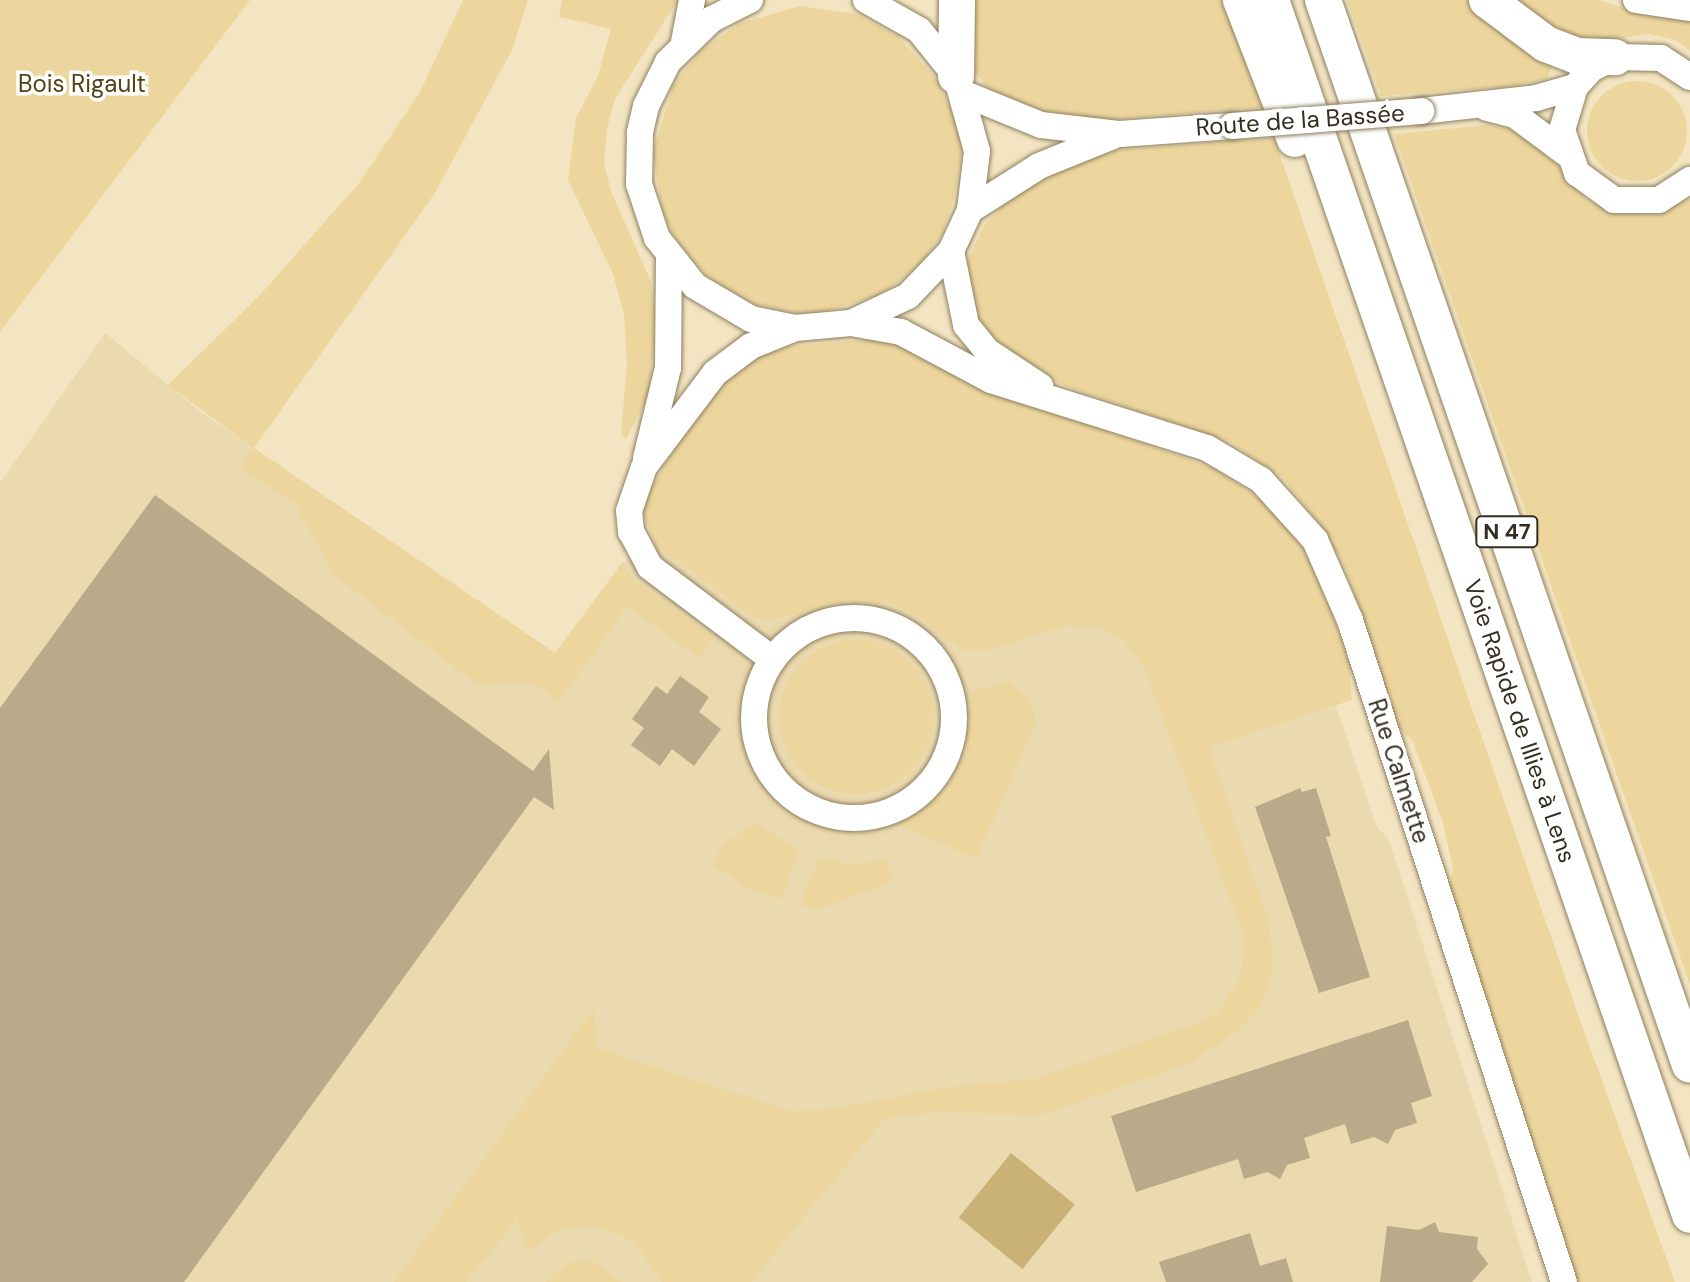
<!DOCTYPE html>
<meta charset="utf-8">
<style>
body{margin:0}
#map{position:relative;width:1690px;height:1282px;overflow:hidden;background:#f3e5c2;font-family:"DM Sans",sans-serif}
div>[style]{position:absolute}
.built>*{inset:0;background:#ebd9af}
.green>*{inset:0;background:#edd69e}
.round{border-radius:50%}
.water>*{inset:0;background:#cab276;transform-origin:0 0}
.building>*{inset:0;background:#b9ab89}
.roads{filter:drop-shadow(0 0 2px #8e8060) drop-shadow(0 0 2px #8e8060)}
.minor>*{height:26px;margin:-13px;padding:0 13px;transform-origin:13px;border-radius:13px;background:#fff}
.minor>.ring{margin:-13px;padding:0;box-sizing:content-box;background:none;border:26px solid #fff;border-radius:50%}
.highway>*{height:36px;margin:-18px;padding:0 18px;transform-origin:18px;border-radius:18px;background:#fff}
.bridges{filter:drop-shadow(0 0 2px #8e8060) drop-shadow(0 0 2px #8e8060)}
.minor-bridge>*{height:26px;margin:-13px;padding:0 13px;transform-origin:13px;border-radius:13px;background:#fff}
span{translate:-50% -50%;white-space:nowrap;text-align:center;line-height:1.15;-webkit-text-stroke:7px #fff;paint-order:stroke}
.shield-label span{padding:2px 6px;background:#fff;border:2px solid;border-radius:6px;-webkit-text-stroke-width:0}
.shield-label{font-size:22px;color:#342e21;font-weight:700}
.park-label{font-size:24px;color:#534111}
.street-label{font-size:24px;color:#342e21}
</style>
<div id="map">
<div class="built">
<div style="clip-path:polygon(105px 333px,202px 413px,555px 653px,622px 563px,655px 544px,738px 606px,898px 579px,1133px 610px,1177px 756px,1336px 706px,1377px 827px,1389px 840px,1532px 1282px,0 1282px,0 483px)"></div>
</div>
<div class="green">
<div style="clip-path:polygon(0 0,250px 0,0 332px)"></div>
<div style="clip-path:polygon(463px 0,528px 0,512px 50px,435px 193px,254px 448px,555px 653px,622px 563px,632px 578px,715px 638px,699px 659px,627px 606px,559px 702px,535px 684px,475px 683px,334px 575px,295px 504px,239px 467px,253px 448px,168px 385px,260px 295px,360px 182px,420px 92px)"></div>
<div style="clip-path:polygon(562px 0,678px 0,615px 99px,607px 128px,604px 164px,611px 191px,651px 282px,656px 318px,649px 395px,626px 440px,621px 433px,627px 364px,624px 314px,613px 274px,568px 180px,576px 118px,598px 76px,611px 29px,559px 17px)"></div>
<div style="clip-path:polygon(976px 0,1225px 0,1265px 107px,1115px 119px,1041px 117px,995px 97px,973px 70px,967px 32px)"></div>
<div style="clip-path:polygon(1347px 0,1468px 0,1553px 63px,1547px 79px,1512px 86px,1381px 96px)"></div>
<div style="clip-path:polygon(1500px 0,1599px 0,1646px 15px,1690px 19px,1690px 51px,1675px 40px,1649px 34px,1612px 40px,1568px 38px)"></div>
<div style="clip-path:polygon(800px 6px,856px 14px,899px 37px,935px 77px,957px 121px,962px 148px,954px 199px,942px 234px,919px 266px,880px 295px,810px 316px,754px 304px,709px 278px,673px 235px,662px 211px,653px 152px,673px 86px,700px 51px,740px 23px)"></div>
<div class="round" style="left:1587px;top:81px;width:100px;height:100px"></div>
<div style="clip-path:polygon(1487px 125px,1515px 130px,1553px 158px,1587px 201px,1608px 210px,1657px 215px,1690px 199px,1690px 985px,1394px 134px)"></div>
<div style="clip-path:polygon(1274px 138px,1580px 1020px,1675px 1282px,1578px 1282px,1449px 887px,1453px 869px,1443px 823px,1412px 740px,1398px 727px,1346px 569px,1322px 527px,1282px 477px,1230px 442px,1068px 387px,1029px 368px,978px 326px,965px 276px,968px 259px,985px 224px,1016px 192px,1095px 155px,1118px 150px)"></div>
<div style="clip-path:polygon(887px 338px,1030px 405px,1217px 469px,1279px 513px,1300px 541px,1321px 581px,1349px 662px,1352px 700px,1209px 747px,1270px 926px,1273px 972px,1261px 1006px,1237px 1031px,1190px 1063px,1042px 1115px,940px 1112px,884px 1119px,751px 1282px,662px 1282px,639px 1249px,621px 1234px,590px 1226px,559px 1230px,528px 1252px,517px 1219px,466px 1282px,394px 1282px,594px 1008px,596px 1048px,791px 1111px,824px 1110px,955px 1086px,1035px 1079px,1198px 1023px,1220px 1010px,1240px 978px,1245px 939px,1143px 665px,1124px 641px,1097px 627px,1066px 626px,987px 650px,961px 650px,917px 615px,888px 603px,843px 602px,769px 621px,753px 617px,655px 544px,643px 512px,650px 490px,707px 393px,754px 357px,779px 347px)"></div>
<div class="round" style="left:779px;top:640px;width:154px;height:154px"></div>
<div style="clip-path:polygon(1008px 682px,1030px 698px,1036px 723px,976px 859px,899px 824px,947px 789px,967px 753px,971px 691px)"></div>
<div style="clip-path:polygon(757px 823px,798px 850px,782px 899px,751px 891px,712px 864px,724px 843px)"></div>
<div style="clip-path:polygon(819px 858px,849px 864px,886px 860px,894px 881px,816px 910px,800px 905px)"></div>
<div style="clip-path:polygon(592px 1260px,623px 1282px,545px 1282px,568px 1263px)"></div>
</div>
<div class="water">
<div style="left:1011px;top:1153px;width:82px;height:83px;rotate:39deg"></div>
</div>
<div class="building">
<div style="clip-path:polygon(155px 495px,533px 771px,549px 749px,554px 810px,534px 797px,184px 1282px,0 1282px,0 708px)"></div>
<div style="clip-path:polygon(680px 676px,709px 697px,699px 712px,721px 729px,694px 766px,672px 749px,660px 766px,631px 745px,644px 728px,632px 719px,656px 686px,667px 694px)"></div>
<div style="clip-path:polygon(1300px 788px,1302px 792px,1316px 788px,1331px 836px,1326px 837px,1370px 977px,1319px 993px,1255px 807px)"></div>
<div style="clip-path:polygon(1408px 1020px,1432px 1096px,1411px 1103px,1417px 1123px,1395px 1130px,1388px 1144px,1374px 1137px,1351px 1144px,1345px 1124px,1304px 1138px,1310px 1158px,1287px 1165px,1280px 1179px,1267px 1172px,1244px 1179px,1238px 1159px,1136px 1192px,1111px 1116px)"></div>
<div style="clip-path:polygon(1435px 1222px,1439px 1232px,1478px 1237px,1477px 1249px,1488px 1264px,1472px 1282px,1380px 1282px,1387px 1226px,1419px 1230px)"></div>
<div style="clip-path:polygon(1250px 1233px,1260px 1266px,1286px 1258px,1293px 1282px,1166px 1282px,1159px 1262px)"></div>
</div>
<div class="roads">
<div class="minor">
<div style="left:750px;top:0;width:42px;rotate:153.4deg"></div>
<div style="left:712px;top:19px;width:62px;rotate:135.7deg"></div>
<div style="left:668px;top:62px;width:49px;rotate:116.6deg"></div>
<div style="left:646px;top:106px;width:28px;rotate:103deg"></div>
<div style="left:640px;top:133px;width:51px;rotate:91.1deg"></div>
<div style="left:639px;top:184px;width:57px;rotate:71.6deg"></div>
<div style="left:657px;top:238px;width:61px;rotate:51.6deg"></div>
<div style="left:695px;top:286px;width:65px;rotate:30.5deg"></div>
<div style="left:751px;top:319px;width:45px;rotate:11.6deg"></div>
<div style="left:795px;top:328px;width:56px;rotate:-5.1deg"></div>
<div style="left:851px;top:323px;width:63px;rotate:-25.3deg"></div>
<div style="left:908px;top:296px;width:62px;rotate:-46.3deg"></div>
<div style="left:951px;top:251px;width:45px;rotate:-65.1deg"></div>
<div style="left:970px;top:210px;width:59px;rotate:-83.2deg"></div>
<div style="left:977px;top:151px;width:78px;rotate:-105.6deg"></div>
<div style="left:956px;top:76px;width:59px;rotate:-128.8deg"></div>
<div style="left:919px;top:30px;width:61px;rotate:-150.5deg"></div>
<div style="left:1636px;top:0;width:55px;rotate:8.4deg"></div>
<div style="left:684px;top:42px;width:43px;rotate:-79.2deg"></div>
<div style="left:1690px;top:77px;width:35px;rotate:-147deg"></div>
<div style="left:1661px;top:58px;width:46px;rotate:-178.8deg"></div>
<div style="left:1615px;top:57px;width:25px;rotate:154deg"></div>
<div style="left:1592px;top:68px;width:25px;rotate:132deg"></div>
<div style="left:1575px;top:87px;width:45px;rotate:106.8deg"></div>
<div style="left:1562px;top:130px;width:46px;rotate:70.8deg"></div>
<div style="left:1577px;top:173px;width:46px;rotate:36.1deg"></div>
<div style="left:1614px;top:200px;width:45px"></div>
<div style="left:1659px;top:200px;width:37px;rotate:-33deg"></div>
<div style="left:965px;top:94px;width:82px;rotate:22.2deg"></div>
<div style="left:1041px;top:125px;width:80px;rotate:6.5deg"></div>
<div style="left:1120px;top:134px;width:112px;rotate:-4.1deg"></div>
<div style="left:1487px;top:108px;width:29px;rotate:14deg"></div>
<div style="left:1515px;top:115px;width:64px;rotate:36.7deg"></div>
<div style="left:1421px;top:111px;width:116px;rotate:-6.4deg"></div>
<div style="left:1536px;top:98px;width:41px;rotate:-15.8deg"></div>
<div style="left:970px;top:210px;width:82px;rotate:-32.5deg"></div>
<div style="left:1039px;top:166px;width:80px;rotate:-22.1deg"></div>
<div style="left:951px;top:251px;width:76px;rotate:78.5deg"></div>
<div style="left:966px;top:325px;width:33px;rotate:51deg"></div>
<div style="left:987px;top:351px;width:64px;rotate:33.4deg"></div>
<div style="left:851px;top:323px;width:51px;rotate:10.2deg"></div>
<div style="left:901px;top:332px;width:102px;rotate:28.1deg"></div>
<div style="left:991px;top:380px;width:226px;rotate:17.5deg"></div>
<div style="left:1207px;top:448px;width:63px;rotate:30.7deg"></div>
<div style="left:1261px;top:480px;width:81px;rotate:48deg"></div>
<div style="left:1315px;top:540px;width:87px;rotate:66.4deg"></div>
<div style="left:1350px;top:620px;width:696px;rotate:72.09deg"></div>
<div style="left:646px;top:458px;width:93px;rotate:-76.3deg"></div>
<div style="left:668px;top:368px;width:111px;rotate:-89.5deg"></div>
<div class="ring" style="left:754px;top:618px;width:174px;height:174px"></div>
<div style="left:772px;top:659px;width:153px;rotate:-143deg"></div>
<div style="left:650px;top:567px;width:40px;rotate:-118deg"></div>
<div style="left:631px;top:532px;width:21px;rotate:-95deg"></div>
<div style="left:629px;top:511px;width:46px;rotate:-71.2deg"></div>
<div style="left:644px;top:467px;width:118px;rotate:-52.9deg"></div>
<div style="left:715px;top:373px;width:45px;rotate:-36.9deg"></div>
<div style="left:751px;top:346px;width:48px;rotate:-22.2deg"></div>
</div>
<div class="highway">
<div style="left:1241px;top:0;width:149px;rotate:68.8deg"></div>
<div style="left:1271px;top:0;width:1285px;rotate:70.97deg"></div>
<div style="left:1323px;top:0;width:1126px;rotate:70.99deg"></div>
<div style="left:1487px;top:0;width:74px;rotate:36.7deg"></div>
<div style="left:1546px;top:44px;width:33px;rotate:21deg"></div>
<div style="left:1577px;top:56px;width:38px;rotate:2deg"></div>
<div style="left:956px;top:76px;width:76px;rotate:-89.2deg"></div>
</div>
</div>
<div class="bridges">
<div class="minor-bridge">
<div style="left:1232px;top:126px;width:190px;rotate:-4.5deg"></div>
</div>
</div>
<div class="shield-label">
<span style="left:1507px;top:532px">N 47</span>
</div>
<div class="park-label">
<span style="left:82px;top:84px">Bois Rigault</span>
</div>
<div class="street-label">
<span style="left:1300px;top:120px;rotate:-4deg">Route de la Bassée</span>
<span style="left:1520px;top:721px;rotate:71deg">Voie Rapide de Illies à Lens</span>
<span style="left:1399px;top:771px;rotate:72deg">Rue Calmette</span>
</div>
</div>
